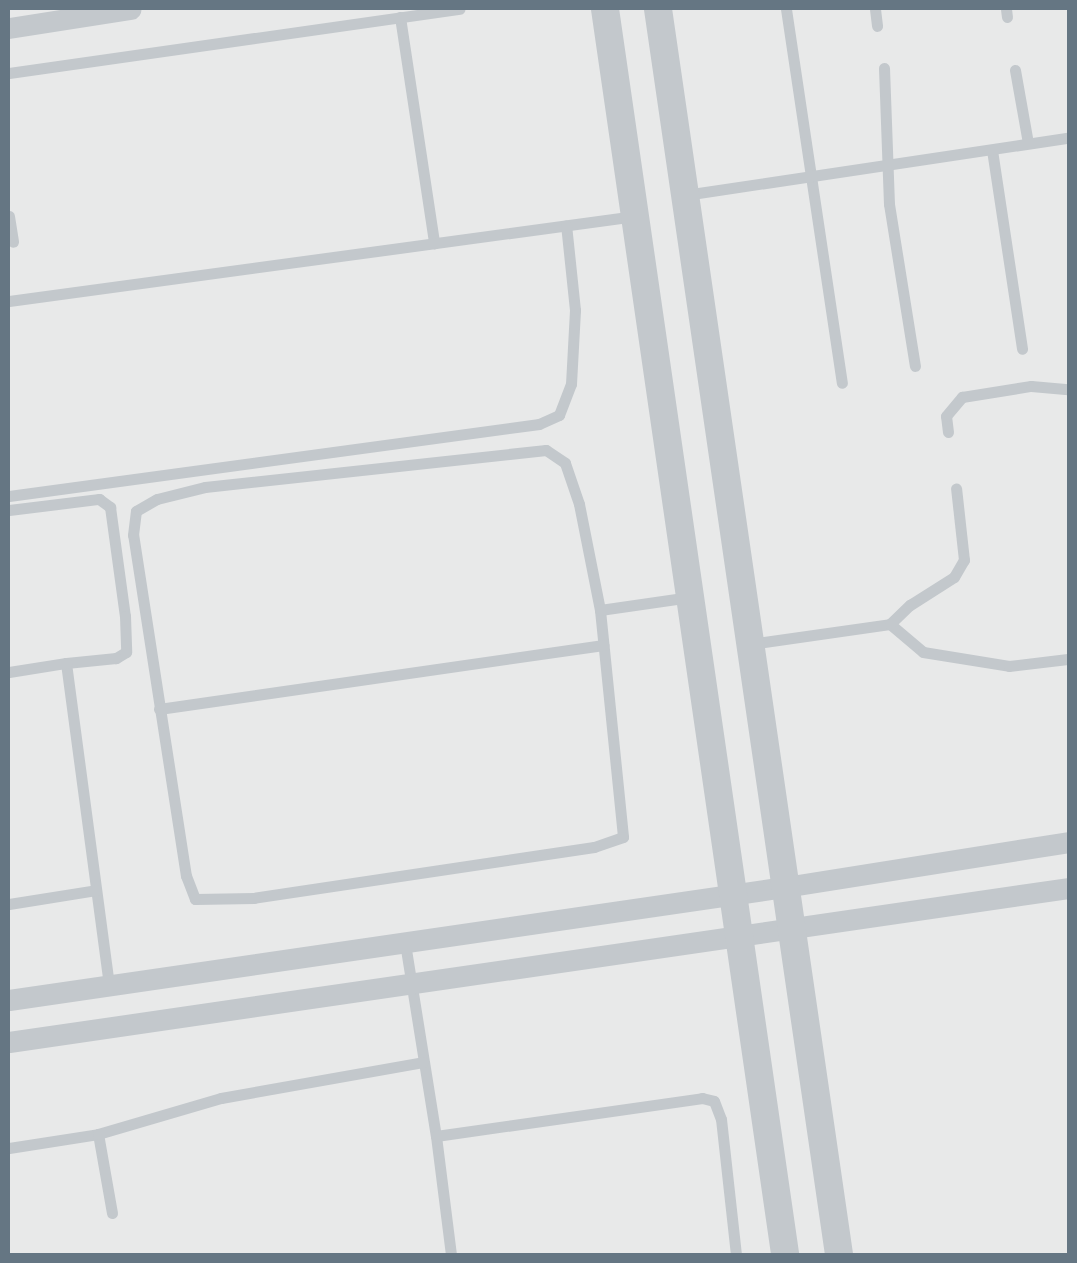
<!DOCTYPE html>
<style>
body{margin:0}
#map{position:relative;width:1077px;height:1263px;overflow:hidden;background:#fafaf8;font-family:Helvetica,sans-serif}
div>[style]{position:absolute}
.built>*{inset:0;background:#e8e9e9;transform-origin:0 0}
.service>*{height:11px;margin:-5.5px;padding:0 5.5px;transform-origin:5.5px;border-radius:5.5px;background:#c3c8cc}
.minor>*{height:21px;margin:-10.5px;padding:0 10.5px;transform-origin:10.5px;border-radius:10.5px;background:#c3c8cc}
.tertiary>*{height:28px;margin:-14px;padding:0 14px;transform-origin:14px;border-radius:14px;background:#c3c8cc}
span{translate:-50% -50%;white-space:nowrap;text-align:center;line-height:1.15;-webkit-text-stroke:5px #fff;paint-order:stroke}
.frame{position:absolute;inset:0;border:10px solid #657683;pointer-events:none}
</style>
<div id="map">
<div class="built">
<div style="left:9px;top:9px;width:1059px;height:1245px"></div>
</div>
<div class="service">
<div style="left:786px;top:9px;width:378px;rotate:81.5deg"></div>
<div style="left:875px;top:9px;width:17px;rotate:83deg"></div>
<div style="left:1006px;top:9px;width:8px;rotate:83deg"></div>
<div style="left:400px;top:17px;width:229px;rotate:81.4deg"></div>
<div style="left:884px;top:68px;width:136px;rotate:87.9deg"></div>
<div style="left:889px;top:204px;width:164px;rotate:80.9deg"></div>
<div style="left:1015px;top:70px;width:74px;rotate:79.9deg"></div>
<div style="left:9px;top:73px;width:455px;rotate:-8.1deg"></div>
<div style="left:992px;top:150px;width:201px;rotate:81.4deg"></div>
<div style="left:685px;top:195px;width:387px;rotate:-8.5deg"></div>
<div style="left:9px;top:216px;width:26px;rotate:81deg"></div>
<div style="left:9px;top:301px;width:632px;rotate:-7.73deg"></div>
<div style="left:948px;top:432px;width:16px;rotate:-97deg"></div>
<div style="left:946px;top:416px;width:25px;rotate:-50deg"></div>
<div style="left:962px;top:397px;width:70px;rotate:-9.1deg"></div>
<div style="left:1031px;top:386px;width:37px;rotate:5deg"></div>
<div style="left:9px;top:496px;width:535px;rotate:-7.74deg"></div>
<div style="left:539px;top:424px;width:22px;rotate:-24deg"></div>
<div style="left:559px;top:415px;width:33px;rotate:-69deg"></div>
<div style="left:571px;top:384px;width:74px;rotate:-86.9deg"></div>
<div style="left:575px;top:310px;width:85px;rotate:-96deg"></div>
<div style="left:9px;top:510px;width:91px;rotate:-7deg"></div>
<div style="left:99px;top:499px;width:14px;rotate:36deg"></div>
<div style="left:110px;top:507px;width:110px;rotate:82.2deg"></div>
<div style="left:125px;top:616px;width:36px;rotate:88deg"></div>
<div style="left:126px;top:652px;width:12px;rotate:149deg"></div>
<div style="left:116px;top:658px;width:50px;rotate:174.3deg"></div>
<div style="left:66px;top:663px;width:326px;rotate:82.4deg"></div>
<div style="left:600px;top:610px;width:228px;rotate:84.2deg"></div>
<div style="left:623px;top:837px;width:31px;rotate:161deg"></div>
<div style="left:594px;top:847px;width:344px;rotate:171.5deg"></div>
<div style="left:254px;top:898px;width:59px;rotate:179deg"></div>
<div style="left:195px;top:899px;width:25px;rotate:-111deg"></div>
<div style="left:186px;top:876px;width:345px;rotate:-98.8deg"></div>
<div style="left:133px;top:535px;width:24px;rotate:-83deg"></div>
<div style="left:136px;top:511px;width:24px;rotate:-30deg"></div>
<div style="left:157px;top:499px;width:49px;rotate:-14deg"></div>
<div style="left:205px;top:487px;width:343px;rotate:-6.2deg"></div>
<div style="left:546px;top:450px;width:23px;rotate:34deg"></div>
<div style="left:565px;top:463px;width:43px;rotate:71.1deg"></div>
<div style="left:579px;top:504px;width:108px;rotate:78.8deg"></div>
<div style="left:600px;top:610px;width:91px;rotate:-8.2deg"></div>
<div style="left:890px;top:624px;width:43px;rotate:40.3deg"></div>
<div style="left:923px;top:652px;width:87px;rotate:9.2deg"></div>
<div style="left:1009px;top:666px;width:59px;rotate:-6.8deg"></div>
<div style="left:750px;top:644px;width:141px;rotate:-8.1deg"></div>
<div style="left:890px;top:624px;width:28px;rotate:-44deg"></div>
<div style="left:910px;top:605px;width:52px;rotate:-32.5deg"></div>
<div style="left:954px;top:577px;width:20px;rotate:-60deg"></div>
<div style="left:964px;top:560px;width:72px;rotate:-96.3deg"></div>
<div style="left:9px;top:672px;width:58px;rotate:-9deg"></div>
<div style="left:159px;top:709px;width:449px;rotate:-8.2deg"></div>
<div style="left:9px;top:904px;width:88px;rotate:-9.1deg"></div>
<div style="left:405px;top:943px;width:195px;rotate:80.9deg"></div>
<div style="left:436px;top:1136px;width:119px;rotate:82.8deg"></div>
<div style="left:436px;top:1136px;width:269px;rotate:-8.1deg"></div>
<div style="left:702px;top:1098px;width:12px;rotate:14deg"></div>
<div style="left:714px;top:1101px;width:19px;rotate:69deg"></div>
<div style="left:721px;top:1119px;width:136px;rotate:83.7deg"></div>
<div style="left:9px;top:1148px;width:90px;rotate:-8.9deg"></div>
<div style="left:112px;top:1213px;width:80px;rotate:-100deg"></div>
<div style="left:98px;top:1134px;width:128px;rotate:-16.3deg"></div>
<div style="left:221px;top:1098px;width:205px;rotate:-10.1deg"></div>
</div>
<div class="minor">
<div style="left:9px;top:28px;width:123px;rotate:-8.9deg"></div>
<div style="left:9px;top:1000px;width:784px;rotate:-8.29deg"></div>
<div style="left:785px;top:887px;width:287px;rotate:-9deg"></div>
<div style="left:9px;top:1042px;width:1070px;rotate:-8.27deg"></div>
</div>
<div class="tertiary">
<div style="left:605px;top:9px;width:1258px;rotate:81.77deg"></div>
<div style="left:658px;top:9px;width:1258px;rotate:81.73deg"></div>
</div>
<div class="frame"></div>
</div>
